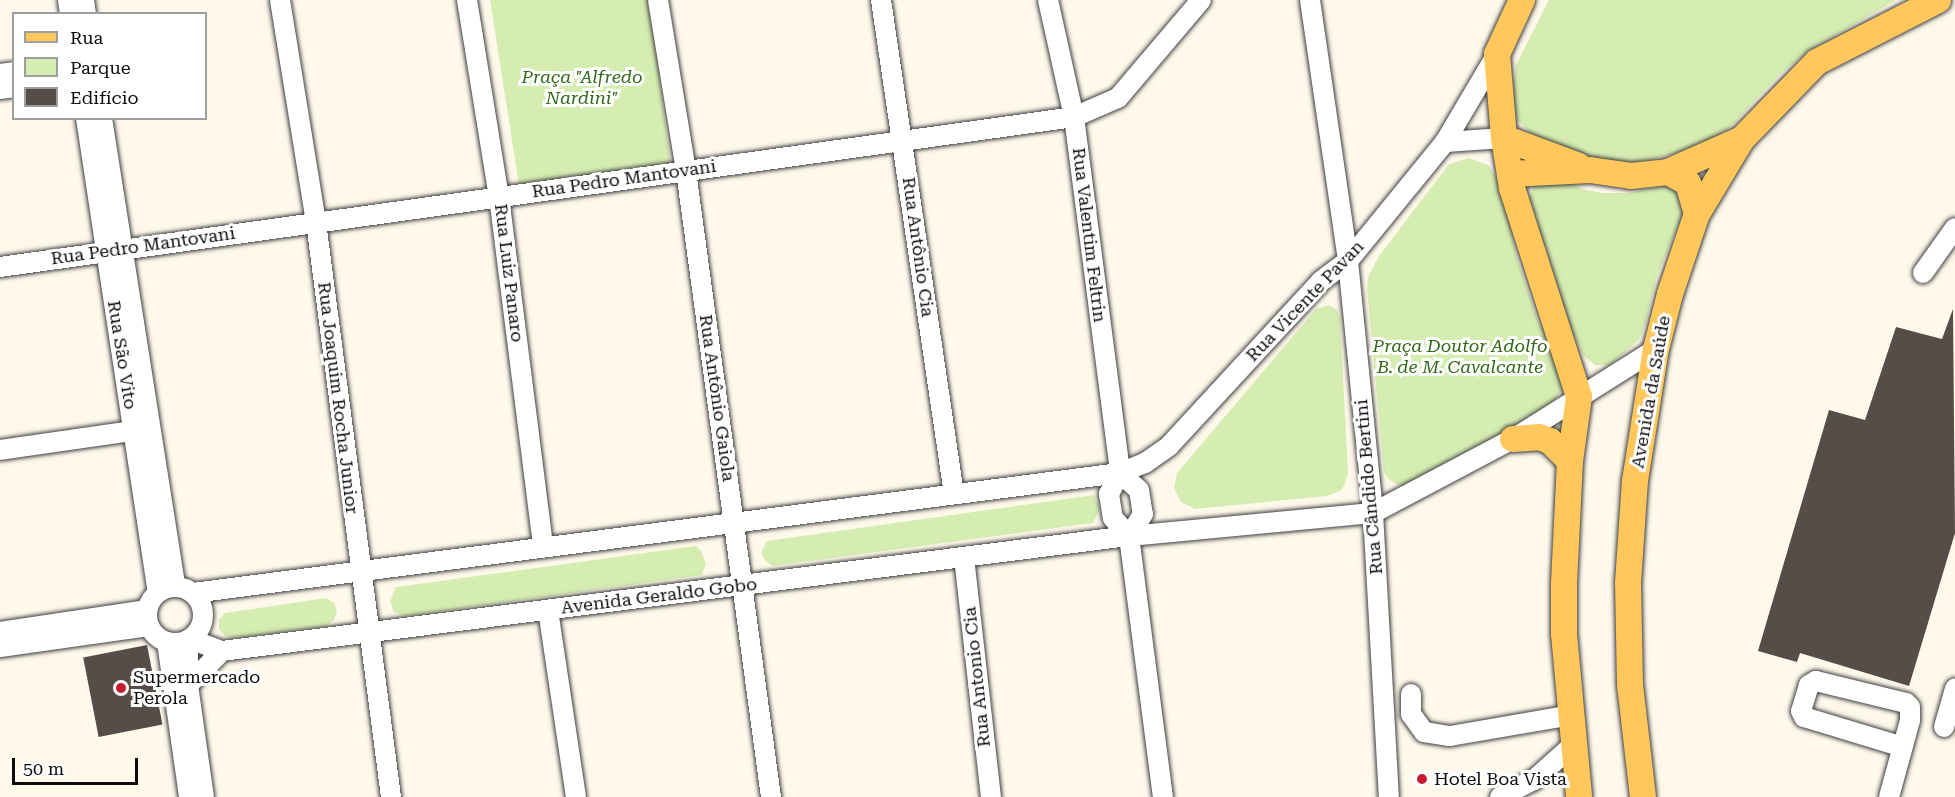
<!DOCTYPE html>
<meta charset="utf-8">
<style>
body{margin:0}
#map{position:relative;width:1955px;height:797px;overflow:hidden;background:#fff9ec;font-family:"Roboto Serif",serif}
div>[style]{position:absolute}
.green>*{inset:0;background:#d6edb2}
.building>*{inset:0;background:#564c48;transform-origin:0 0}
.roads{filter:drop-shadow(0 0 2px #3f3f3f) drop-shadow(0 0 2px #3f3f3f)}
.minor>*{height:20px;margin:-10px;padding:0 10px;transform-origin:10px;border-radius:10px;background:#fff}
.minor>.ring{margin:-10px;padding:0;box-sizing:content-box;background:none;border:20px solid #fff;border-radius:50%}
.major>*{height:26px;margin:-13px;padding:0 13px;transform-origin:13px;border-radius:13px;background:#ffc75c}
.dots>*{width:16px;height:16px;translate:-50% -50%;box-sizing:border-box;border:3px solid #fff;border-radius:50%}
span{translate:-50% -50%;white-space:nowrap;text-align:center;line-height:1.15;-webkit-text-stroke:6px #fff;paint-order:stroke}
.park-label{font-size:18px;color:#306917;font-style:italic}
.street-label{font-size:18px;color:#0c0c0c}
.poi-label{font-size:18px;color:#0c0c0c}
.left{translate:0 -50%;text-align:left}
.legend{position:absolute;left:12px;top:12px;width:195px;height:108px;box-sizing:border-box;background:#fff;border:2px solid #9e9e9e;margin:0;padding:8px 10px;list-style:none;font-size:18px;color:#0c0c0c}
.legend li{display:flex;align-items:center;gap:12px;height:30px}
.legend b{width:30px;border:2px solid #9e9e9e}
.scale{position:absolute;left:12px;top:758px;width:126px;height:27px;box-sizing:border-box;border:3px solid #0c0c0c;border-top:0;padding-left:8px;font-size:18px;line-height:21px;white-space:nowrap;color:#0c0c0c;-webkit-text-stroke:4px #fff;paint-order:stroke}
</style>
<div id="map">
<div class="green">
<div style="clip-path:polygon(490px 0,649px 0,671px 167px,520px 191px)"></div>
<div style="clip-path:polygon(1549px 0,1896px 0,1808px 51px,1780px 74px,1731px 126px,1705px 145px,1631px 165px,1588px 159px,1532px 135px,1516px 119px,1511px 97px,1516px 65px)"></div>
<div style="clip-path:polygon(1469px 158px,1488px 165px,1500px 182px,1517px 257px,1537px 318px,1564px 368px,1563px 388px,1552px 404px,1413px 487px,1405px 488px,1389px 480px,1384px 472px,1367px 289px,1368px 277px,1379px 256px,1449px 164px)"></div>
<div style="clip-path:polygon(1565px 179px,1582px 189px,1602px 193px,1628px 193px,1672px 184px,1676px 185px,1686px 206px,1657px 276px,1646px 322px,1639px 340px,1610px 365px,1595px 365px,1583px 355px,1552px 287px,1528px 201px,1534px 186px,1540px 180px)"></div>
<div style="clip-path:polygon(1329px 305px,1337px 310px,1340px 318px,1348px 473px,1344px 486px,1340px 491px,1327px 496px,1195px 509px,1181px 502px,1174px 488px,1177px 473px,1316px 309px)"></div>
<div style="clip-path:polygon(1094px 495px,1100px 509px,1093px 523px,773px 566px,765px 561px,761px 553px,767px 541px)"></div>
<div style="clip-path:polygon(696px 546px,701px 551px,706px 563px,702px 575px,404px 616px,394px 612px,390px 601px,396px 587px)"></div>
<div style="clip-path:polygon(326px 598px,334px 603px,337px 611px,334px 620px,326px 626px,234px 638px,225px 636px,219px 629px,219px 620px,225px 613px)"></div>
</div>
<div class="building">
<div style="clip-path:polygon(1953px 309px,1955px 533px,1909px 686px,1800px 653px,1797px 662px,1758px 651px,1829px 410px,1865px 420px,1896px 327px,1942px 339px)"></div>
<div style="left:147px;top:645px;width:81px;height:65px;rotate:79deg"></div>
</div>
<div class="roads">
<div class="minor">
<div style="left:68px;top:0;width:14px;rotate:82deg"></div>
<div style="left:84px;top:0;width:14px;rotate:82deg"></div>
<div style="left:280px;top:0;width:225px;rotate:80.8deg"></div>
<div style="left:316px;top:222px;width:580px;rotate:82.57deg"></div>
<div style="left:467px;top:0;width:200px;rotate:80.8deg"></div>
<div style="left:499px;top:197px;width:353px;rotate:82.8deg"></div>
<div style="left:658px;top:0;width:173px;rotate:80.7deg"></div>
<div style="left:686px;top:171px;width:632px;rotate:82.27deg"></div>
<div style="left:881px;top:0;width:499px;rotate:81.6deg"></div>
<div style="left:1048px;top:0;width:120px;rotate:77.5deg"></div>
<div style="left:1074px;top:117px;width:359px;rotate:82.6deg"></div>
<div style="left:1120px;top:473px;width:24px;rotate:118deg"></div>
<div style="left:1109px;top:494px;width:24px;rotate:81deg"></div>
<div style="left:1113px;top:518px;width:24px;rotate:48deg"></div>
<div style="left:1129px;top:536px;width:263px;rotate:82.6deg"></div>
<div style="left:1310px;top:0;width:264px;rotate:81.7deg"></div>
<div style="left:1348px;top:261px;width:253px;rotate:84.3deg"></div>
<div style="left:1373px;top:513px;width:284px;rotate:86.8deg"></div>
<div style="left:0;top:74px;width:14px;rotate:-8deg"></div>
<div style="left:0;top:89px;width:14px;rotate:-8deg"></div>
<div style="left:86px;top:118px;width:479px;rotate:81.4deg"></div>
<div style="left:102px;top:118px;width:474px;rotate:81.1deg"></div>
<div style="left:1445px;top:142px;width:59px;rotate:-3.9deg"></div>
<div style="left:0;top:267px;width:1084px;rotate:-7.95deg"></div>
<div style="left:1074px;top:117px;width:48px;rotate:-23.4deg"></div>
<div style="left:1118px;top:98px;width:128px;rotate:-49.7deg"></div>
<div style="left:1923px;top:273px;width:55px;rotate:-54.6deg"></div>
<div style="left:0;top:450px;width:147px;rotate:-8.2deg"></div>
<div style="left:1120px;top:473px;width:25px;rotate:42deg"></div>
<div style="left:1139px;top:490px;width:24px;rotate:81deg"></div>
<div style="left:1143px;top:514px;width:26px;rotate:122deg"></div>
<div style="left:964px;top:557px;width:242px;rotate:83.6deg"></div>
<div class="ring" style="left:147px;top:587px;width:36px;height:36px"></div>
<div style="left:193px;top:593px;width:935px;rotate:-7.38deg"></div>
<div style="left:1120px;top:473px;width:27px;rotate:-22deg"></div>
<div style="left:1145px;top:463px;width:29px;rotate:-35deg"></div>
<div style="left:1169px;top:446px;width:224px;rotate:-47.3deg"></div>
<div style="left:1321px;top:281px;width:34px;rotate:-37deg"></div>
<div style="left:1348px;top:261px;width:154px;rotate:-50.8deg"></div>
<div style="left:1445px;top:142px;width:102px;rotate:-59.4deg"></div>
<div style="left:548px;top:610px;width:189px;rotate:81.5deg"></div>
<div style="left:0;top:632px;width:149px;rotate:-8.5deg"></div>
<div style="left:190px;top:639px;width:34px;rotate:21deg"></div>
<div style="left:222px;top:651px;width:914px;rotate:-7.23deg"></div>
<div style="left:1129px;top:536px;width:245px;rotate:-5.4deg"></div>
<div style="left:1373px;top:513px;width:158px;rotate:-27.9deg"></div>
<div style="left:1513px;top:439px;width:169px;rotate:-32.2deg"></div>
<div style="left:188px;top:640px;width:45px;rotate:90deg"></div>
<div style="left:188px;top:685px;width:113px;rotate:81.9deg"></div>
<div style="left:167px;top:642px;width:157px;rotate:81.9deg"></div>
<div style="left:0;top:647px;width:150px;rotate:-8deg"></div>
<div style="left:188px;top:685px;width:48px;rotate:-45deg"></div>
<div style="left:1411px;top:694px;width:20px;rotate:90deg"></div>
<div style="left:1411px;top:714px;width:22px;rotate:54deg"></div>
<div style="left:1424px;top:732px;width:26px;rotate:9deg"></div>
<div style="left:1450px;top:736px;width:123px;rotate:-9.8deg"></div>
<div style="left:1944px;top:727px;width:40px;rotate:-74deg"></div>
<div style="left:1500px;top:797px;width:38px;rotate:-27deg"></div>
<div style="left:1534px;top:780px;width:52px;rotate:-41.9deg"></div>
<div style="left:1889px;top:797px;width:80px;rotate:-74.7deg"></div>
<div style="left:1910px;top:720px;width:13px;rotate:-90deg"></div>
<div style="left:1910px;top:707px;width:6px;rotate:-135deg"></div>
<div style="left:1906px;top:703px;width:93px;rotate:-166.3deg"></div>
<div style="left:1816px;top:681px;width:8px;rotate:150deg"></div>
<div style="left:1809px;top:685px;width:27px;rotate:107deg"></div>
<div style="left:1801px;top:711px;width:7px;rotate:63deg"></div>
<div style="left:1804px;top:717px;width:103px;rotate:16.9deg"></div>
</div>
<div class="major">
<div style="left:1522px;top:0;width:60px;rotate:114.8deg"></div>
<div style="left:1497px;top:54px;width:84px;rotate:85.2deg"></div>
<div style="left:1504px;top:138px;width:51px;rotate:80.9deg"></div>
<div style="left:1512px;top:188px;width:219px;rotate:72.2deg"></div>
<div style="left:1579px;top:397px;width:65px;rotate:98deg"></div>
<div style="left:1570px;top:461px;width:122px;rotate:92.8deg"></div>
<div style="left:1564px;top:583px;width:51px;rotate:90deg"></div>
<div style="left:1564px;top:634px;width:164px;rotate:84.7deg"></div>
<div style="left:1504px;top:138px;width:80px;rotate:20.5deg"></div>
<div style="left:1668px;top:172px;width:23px;rotate:29deg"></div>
<div style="left:1688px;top:183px;width:32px;rotate:74deg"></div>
<div style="left:1510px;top:174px;width:80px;rotate:-2.9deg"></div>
<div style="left:1590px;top:170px;width:41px;rotate:8.3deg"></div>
<div style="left:1631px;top:176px;width:37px;rotate:-6deg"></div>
<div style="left:1668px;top:172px;width:81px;rotate:-24deg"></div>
<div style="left:1513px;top:439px;width:26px;rotate:-4deg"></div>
<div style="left:1539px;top:437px;width:12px;rotate:20deg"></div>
<div style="left:1550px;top:441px;width:28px;rotate:45deg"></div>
<div style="left:1643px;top:797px;width:113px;rotate:-96.6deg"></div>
<div style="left:1630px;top:685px;width:102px;rotate:-91.1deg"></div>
<div style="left:1628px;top:583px;width:102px;rotate:-86.1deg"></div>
<div style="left:1635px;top:481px;width:134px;rotate:-81deg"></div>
<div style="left:1656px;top:349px;width:57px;rotate:-75.7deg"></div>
<div style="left:1670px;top:294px;width:84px;rotate:-71.4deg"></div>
<div style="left:1697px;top:214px;width:87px;rotate:-59deg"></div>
<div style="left:1742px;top:139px;width:107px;rotate:-45.8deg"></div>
<div style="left:1817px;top:62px;width:136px;rotate:-27.1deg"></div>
</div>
</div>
<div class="dots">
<div style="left:121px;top:688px;background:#c81932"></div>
<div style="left:1422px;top:779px;background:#c81932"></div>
</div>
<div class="park-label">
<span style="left:582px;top:88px">Praça "Alfredo<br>Nardini"</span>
<span style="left:1460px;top:357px">Praça Doutor Adolfo<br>B. de M. Cavalcante</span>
</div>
<div class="street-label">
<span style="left:624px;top:179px;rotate:-8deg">Rua Pedro Mantovani</span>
<span style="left:1089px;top:235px;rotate:83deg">Rua Valentim Feltrin</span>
<span style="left:143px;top:246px;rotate:-8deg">Rua Pedro Mantovani</span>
<span style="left:918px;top:247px;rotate:82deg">Rua Antônio Cia</span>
<span style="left:509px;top:273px;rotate:83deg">Rua Luiz Panaro</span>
<span style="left:1305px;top:301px;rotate:-46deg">Rua Vicente Pavan</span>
<span style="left:122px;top:355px;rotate:81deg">Rua São Vito</span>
<span style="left:1651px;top:392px;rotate:-80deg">Avenida da Saúde</span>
<span style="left:338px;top:398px;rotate:83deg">Rua Joaquim Rocha Junior</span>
<span style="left:717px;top:398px;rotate:82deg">Rua Antônio Gaiola</span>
<span style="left:1369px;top:487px;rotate:-95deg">Rua Cândido Bertini</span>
<span style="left:659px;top:596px;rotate:-7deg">Avenida Geraldo Gobo</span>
<span style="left:977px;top:677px;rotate:-96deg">Rua Antonio Cia</span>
</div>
<div class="poi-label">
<span class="left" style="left:133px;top:688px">Supermercado<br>Perola</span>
<span class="left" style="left:1434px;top:779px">Hotel Boa Vista</span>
</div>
<ul class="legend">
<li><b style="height:8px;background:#ffc75c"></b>Rua</li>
<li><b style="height:16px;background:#d6edb2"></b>Parque</li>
<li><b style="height:16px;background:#564c48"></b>Edifício</li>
</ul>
<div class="scale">50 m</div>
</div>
